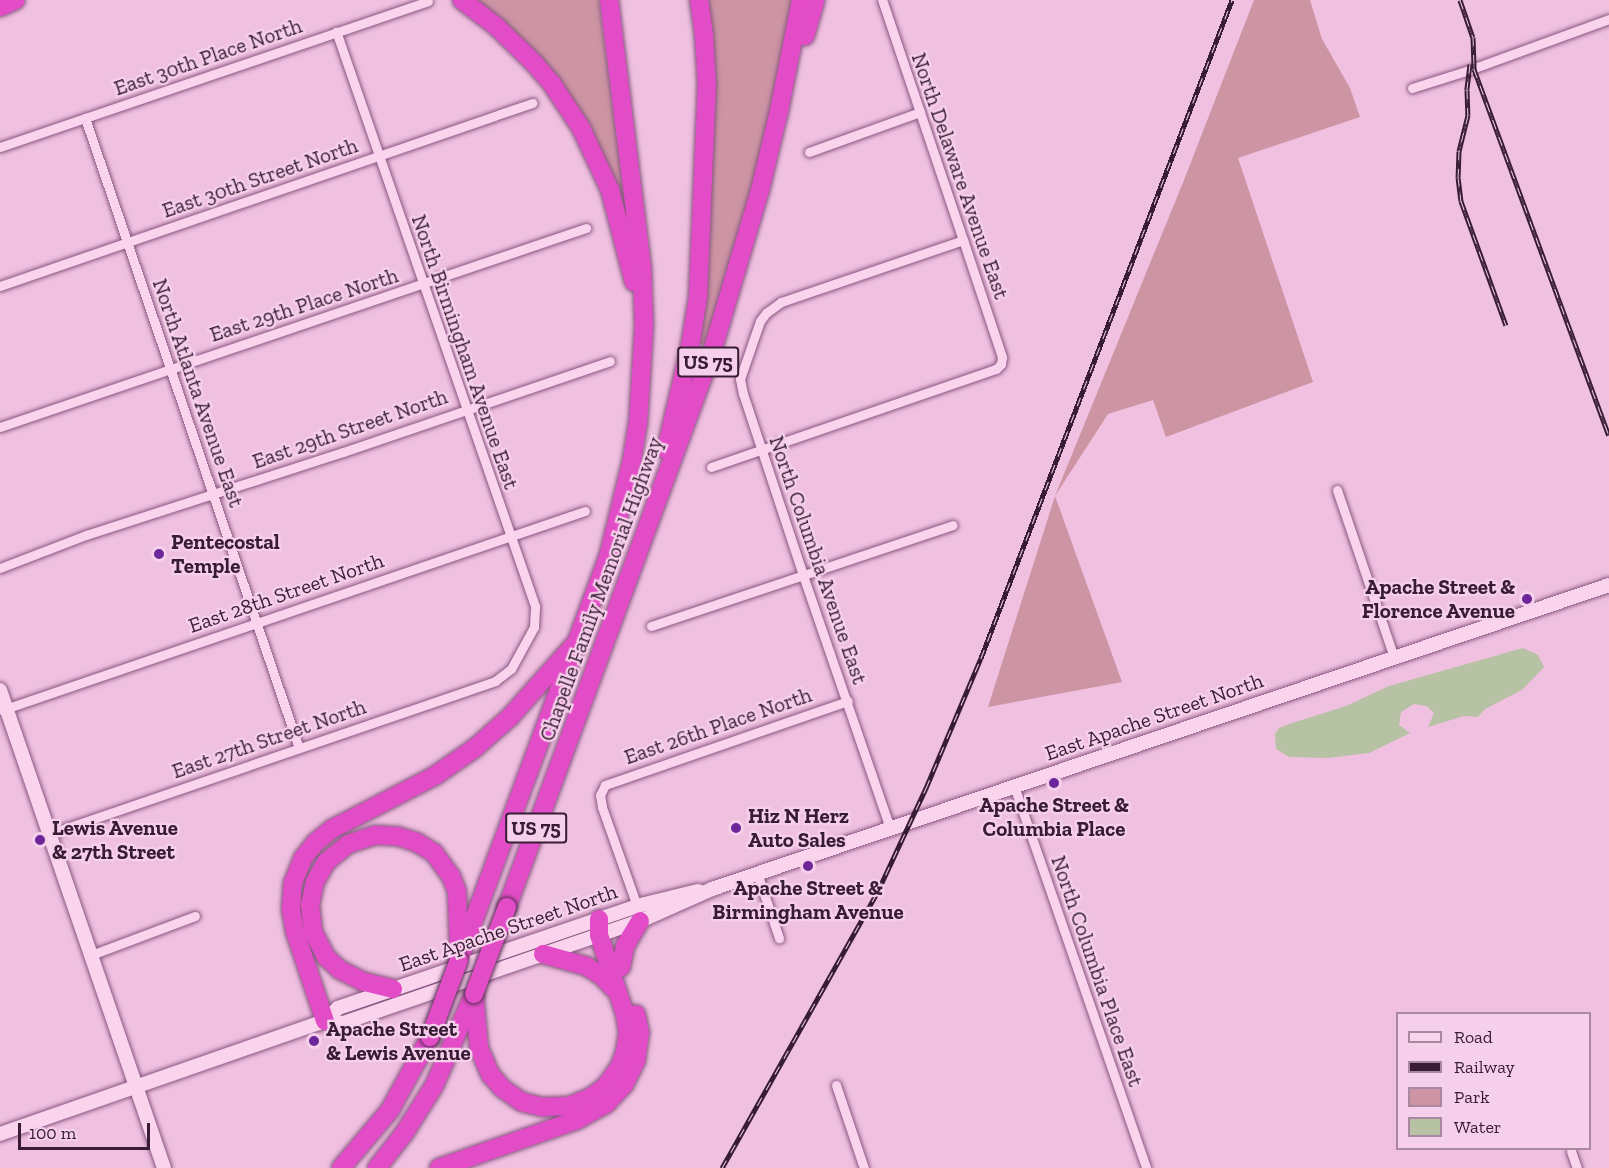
<!DOCTYPE html>
<style>
body{margin:0}
#map{position:relative;width:1609px;height:1168px;overflow:hidden;background:#efc0e0;font-family:"Zilla Slab",serif}
div>[style]{position:absolute}
.green>*{inset:0;background:#cd94a3}
.water>*{inset:0;background:#b7c1a3}
.roads{filter:drop-shadow(0 0 2px #895781) drop-shadow(0 0 2px #895781)}
.street>*{height:9px;margin:-4.5px;padding:0 4.5px;transform-origin:4.5px;border-radius:4.5px;background:#fad3ed}
.secondary>*{height:14px;margin:-7px;padding:0 7px;transform-origin:7px;border-radius:7px;background:#fad3ed}
.highway>*{height:18px;margin:-9px;padding:0 9px;transform-origin:9px;border-radius:9px;background:#e24dc7}
.rail>*{height:5px;margin-top:-2.5px;transform-origin:0;background:repeating-linear-gradient(90deg,#f6d0ea 0 9px,#381c35 0 18px);box-sizing:border-box;border-block:2px solid #381c35}
.bridges{filter:drop-shadow(0 0 2px #562c53) drop-shadow(0 0 2px #562c53)}
.highway-bridge>*{height:18px;margin:-9px;padding:0 9px;transform-origin:9px;border-radius:9px;background:#e24dc7}
.dots>*{width:16px;height:16px;translate:-50% -50%;box-sizing:border-box;border:3px solid #f6d0ea;border-radius:50%}
span{translate:-50% -50%;white-space:nowrap;text-align:center;line-height:1.15;-webkit-text-stroke:4.5px #f6d0ea;paint-order:stroke}
.shield-label span{padding:2px 4px;background:#f6d0ea;border:2px solid;border-radius:4px;-webkit-text-stroke-width:0}
.shield-label{font-size:20px;color:#381c35;font-weight:700}
.street-label{font-size:21px;color:#381c35}
.poi-label{font-size:21px;color:#381c35;font-weight:700}
.left{translate:0 -50%;text-align:left}
.right{translate:-100% -50%;text-align:right}
.legend{position:absolute;left:1396px;top:1012px;width:195px;height:138px;box-sizing:border-box;background:#f6d0ea;border:2px solid #aa88a2;margin:0;padding:8px 10px;list-style:none;font-size:18px;color:#381c35}
.legend li{display:flex;align-items:center;gap:12px;height:30px}
.legend b{width:30px;border:2px solid #aa88a2}
.scale{position:absolute;left:18px;top:1123px;width:132px;height:27px;box-sizing:border-box;border:3px solid #381c35;border-top:0;padding-left:8px;font-size:18px;line-height:21px;white-space:nowrap;color:#381c35;-webkit-text-stroke:4px #f6d0ea;paint-order:stroke}
</style>
<div id="map">
<div class="green">
<div style="clip-path:polygon(471px 0,599px 0,626px 211px,622px 212px,590px 134px)"></div>
<div style="clip-path:polygon(706px 0,794px 0,764px 148px,706px 346px,697px 342px,714px 104px,714px 42px)"></div>
<div style="clip-path:polygon(1254px 0,1310px 0,1322px 39px,1350px 88px,1360px 117px,1238px 158px,1313px 382px,1166px 437px,1153px 400px,1108px 414px,1055px 496px,1122px 682px,988px 707px,1055px 496px,1184px 180px)"></div>
</div>
<div class="water">
<div style="clip-path:polygon(1523px 648px,1538px 655px,1544px 667px,1522px 690px,1485px 709px,1478px 717px,1464px 716px,1428px 727px,1434px 713px,1427px 706px,1414px 704px,1401px 712px,1399px 725px,1410px 733px,1369px 753px,1328px 758px,1289px 757px,1276px 749px,1275px 734px,1279px 728px,1292px 723px,1346px 706px,1389px 686px)"></div>
</div>
<div class="roads">
<div class="street">
<div style="left:1412px;top:88px;width:60px;rotate:-17.5deg"></div>
<div style="left:1469px;top:70px;width:149px;rotate:-20deg"></div>
<div style="left:85px;top:118px;width:665px;rotate:71.24deg"></div>
<div style="left:0;top:147px;width:452px;rotate:-18.8deg"></div>
<div style="left:809px;top:152px;width:118px;rotate:-19.8deg"></div>
<div style="left:0;top:286px;width:563px;rotate:-18.98deg"></div>
<div style="left:0;top:427px;width:619px;rotate:-18.76deg"></div>
<div style="left:711px;top:467px;width:301px;rotate:-19deg"></div>
<div style="left:996px;top:369px;width:7px;rotate:-45deg"></div>
<div style="left:1001px;top:364px;width:7px;rotate:-82deg"></div>
<div style="left:1002px;top:357px;width:123px;rotate:-108.4deg"></div>
<div style="left:963px;top:240px;width:253px;rotate:-108.6deg"></div>
<div style="left:1337px;top:490px;width:176px;rotate:71.2deg"></div>
<div style="left:0;top:568px;width:92px;rotate:-21deg"></div>
<div style="left:86px;top:535px;width:270px;rotate:-17.9deg"></div>
<div style="left:343px;top:452px;width:282px;rotate:-18.8deg"></div>
<div style="left:651px;top:626px;width:318px;rotate:-18.5deg"></div>
<div style="left:2px;top:710px;width:616px;rotate:-18.85deg"></div>
<div style="left:1014px;top:786px;width:404px;rotate:70.9deg"></div>
<div style="left:890px;top:828px;width:268px;rotate:-109deg"></div>
<div style="left:803px;top:575px;width:191px;rotate:-108.3deg"></div>
<div style="left:743px;top:394px;width:15px;rotate:-101deg"></div>
<div style="left:740px;top:379px;width:61px;rotate:-71deg"></div>
<div style="left:760px;top:321px;width:10px;rotate:-53deg"></div>
<div style="left:766px;top:313px;width:19px;rotate:-36deg"></div>
<div style="left:781px;top:302px;width:192px;rotate:-18.8deg"></div>
<div style="left:49px;top:834px;width:472px;rotate:-18.9deg"></div>
<div style="left:495px;top:681px;width:20px;rotate:-37deg"></div>
<div style="left:511px;top:669px;width:48px;rotate:-61.3deg"></div>
<div style="left:534px;top:627px;width:21px;rotate:-87deg"></div>
<div style="left:535px;top:606px;width:608px;rotate:-109.09deg"></div>
<div style="left:757px;top:873px;width:69px;rotate:71.3deg"></div>
<div style="left:637px;top:906px;width:105px;rotate:-109.5deg"></div>
<div style="left:602px;top:807px;width:12px;rotate:-99deg"></div>
<div style="left:600px;top:795px;width:11px;rotate:-63deg"></div>
<div style="left:605px;top:785px;width:257px;rotate:-19.1deg"></div>
<div style="left:91px;top:955px;width:111px;rotate:-20.6deg"></div>
<div style="left:836px;top:1085px;width:88px;rotate:71.4deg"></div>
<div style="left:1571px;top:1151px;width:18px;rotate:71deg"></div>
</div>
<div class="secondary">
<div style="left:0;top:690px;width:505px;rotate:71.06deg"></div>
<div style="left:325px;top:1021px;width:18px;rotate:-45deg"></div>
<div style="left:338px;top:1008px;width:316px;rotate:-18.8deg"></div>
<div style="left:637px;top:906px;width:63px;rotate:-13.8deg"></div>
<div style="left:0;top:1134px;width:344px;rotate:-19.2deg"></div>
<div style="left:325px;top:1021px;width:18px;rotate:6deg"></div>
<div style="left:343px;top:1023px;width:314px;rotate:-19deg"></div>
<div style="left:640px;top:921px;width:79px;rotate:-24deg"></div>
<div style="left:712px;top:889px;width:947px;rotate:-18.72deg"></div>
</div>
<div class="highway">
<div style="left:462px;top:0;width:43px;rotate:37.4deg"></div>
<div style="left:496px;top:26px;width:53px;rotate:44.2deg"></div>
<div style="left:534px;top:63px;width:28px;rotate:49deg"></div>
<div style="left:552px;top:84px;width:53px;rotate:56.6deg"></div>
<div style="left:581px;top:128px;width:68px;rotate:64.9deg"></div>
<div style="left:610px;top:190px;width:95px;rotate:75.4deg"></div>
<div style="left:0;top:7px;width:17px;rotate:-24deg"></div>
<div style="left:805px;top:36px;width:37px;rotate:-74deg"></div>
<div style="left:666px;top:450px;width:106px;rotate:-76.9deg"></div>
<div style="left:690px;top:347px;width:51px;rotate:-80.9deg"></div>
<div style="left:698px;top:297px;width:211px;rotate:-87.6deg"></div>
<div style="left:707px;top:86px;width:51px;rotate:-93.4deg"></div>
<div style="left:704px;top:35px;width:35px;rotate:-98deg"></div>
<div style="left:507px;top:907px;width:592px;rotate:-69.73deg"></div>
<div style="left:712px;top:352px;width:169px;rotate:-73.5deg"></div>
<div style="left:760px;top:190px;width:81px;rotate:-76.5deg"></div>
<div style="left:779px;top:111px;width:113px;rotate:-78.8deg"></div>
<div style="left:543px;top:954px;width:45px;rotate:15.6deg"></div>
<div style="left:586px;top:966px;width:19px;rotate:32deg"></div>
<div style="left:602px;top:976px;width:18px;rotate:47deg"></div>
<div style="left:459px;top:960px;width:433px;rotate:-69.7deg"></div>
<div style="left:609px;top:554px;width:97px;rotate:-76.3deg"></div>
<div style="left:632px;top:460px;width:36px;rotate:-81deg"></div>
<div style="left:638px;top:424px;width:99px;rotate:-86.5deg"></div>
<div style="left:644px;top:325px;width:57px;rotate:-92deg"></div>
<div style="left:642px;top:268px;width:270px;rotate:-97deg"></div>
<div style="left:621px;top:967px;width:21px;rotate:-79deg"></div>
<div style="left:625px;top:946px;width:29px;rotate:-59deg"></div>
<div style="left:393px;top:989px;width:30px;rotate:-166deg"></div>
<div style="left:364px;top:982px;width:27px;rotate:-153deg"></div>
<div style="left:340px;top:970px;width:19px;rotate:-137deg"></div>
<div style="left:326px;top:957px;width:28px;rotate:-117deg"></div>
<div style="left:313px;top:932px;width:27px;rotate:-96deg"></div>
<div style="left:310px;top:905px;width:24px;rotate:-78deg"></div>
<div style="left:315px;top:882px;width:23px;rotate:-61deg"></div>
<div style="left:326px;top:862px;width:28px;rotate:-39deg"></div>
<div style="left:348px;top:844px;width:28px;rotate:-18deg"></div>
<div style="left:375px;top:835px;width:22px;rotate:3deg"></div>
<div style="left:397px;top:836px;width:20px;rotate:18deg"></div>
<div style="left:416px;top:842px;width:21px;rotate:31deg"></div>
<div style="left:434px;top:853px;width:29px;rotate:54deg"></div>
<div style="left:451px;top:876px;width:17px;rotate:69deg"></div>
<div style="left:457px;top:892px;width:58px;rotate:88deg"></div>
<div style="left:474px;top:994px;width:54px;rotate:84.7deg"></div>
<div style="left:479px;top:1048px;width:28px;rotate:67deg"></div>
<div style="left:490px;top:1074px;width:18px;rotate:49deg"></div>
<div style="left:502px;top:1088px;width:24px;rotate:35deg"></div>
<div style="left:522px;top:1102px;width:21px;rotate:14deg"></div>
<div style="left:542px;top:1107px;width:27px;rotate:-2deg"></div>
<div style="left:569px;top:1106px;width:24px;rotate:-22deg"></div>
<div style="left:591px;top:1097px;width:17px;rotate:-36deg"></div>
<div style="left:605px;top:1087px;width:24px;rotate:-54deg"></div>
<div style="left:619px;top:1068px;width:17px;rotate:-69deg"></div>
<div style="left:625px;top:1052px;width:19px;rotate:-81deg"></div>
<div style="left:628px;top:1033px;width:19px;rotate:-99deg"></div>
<div style="left:625px;top:1014px;width:83px;rotate:-108.2deg"></div>
<div style="left:599px;top:935px;width:16px;rotate:-90deg"></div>
<div style="left:325px;top:1021px;width:94px;rotate:-108.6deg"></div>
<div style="left:295px;top:932px;width:23px;rotate:-100deg"></div>
<div style="left:291px;top:909px;width:26px;rotate:-86deg"></div>
<div style="left:293px;top:883px;width:27px;rotate:-68deg"></div>
<div style="left:303px;top:858px;width:21px;rotate:-51deg"></div>
<div style="left:316px;top:842px;width:21px;rotate:-39deg"></div>
<div style="left:332px;top:829px;width:117px;rotate:-27.4deg"></div>
<div style="left:436px;top:775px;width:47px;rotate:-34.7deg"></div>
<div style="left:475px;top:748px;width:47px;rotate:-41.5deg"></div>
<div style="left:510px;top:717px;width:95px;rotate:-48.4deg"></div>
<div style="left:341px;top:1168px;width:76px;rotate:-49.8deg"></div>
<div style="left:390px;top:1110px;width:83px;rotate:-61.3deg"></div>
<div style="left:377px;top:1168px;width:46px;rotate:-52.1deg"></div>
<div style="left:405px;top:1132px;width:54px;rotate:-57.8deg"></div>
<div style="left:434px;top:1086px;width:93px;rotate:-66.5deg"></div>
<div style="left:439px;top:1168px;width:146px;rotate:-19.2deg"></div>
<div style="left:577px;top:1120px;width:33px;rotate:-29deg"></div>
<div style="left:606px;top:1104px;width:26px;rotate:-47deg"></div>
<div style="left:624px;top:1085px;width:28px;rotate:-64deg"></div>
<div style="left:636px;top:1060px;width:27px;rotate:-82deg"></div>
<div style="left:640px;top:1033px;width:19px;rotate:-102deg"></div>
</div>
</div>
<div class="rail">
<div style="left:1460px;top:0;width:39px;rotate:71deg"></div>
<div style="left:1473px;top:37px;width:32px;rotate:88deg"></div>
<div style="left:1474px;top:69px;width:390px;rotate:69.8deg"></div>
<div style="left:1470px;top:64px;width:26px;rotate:97deg"></div>
<div style="left:1467px;top:90px;width:25px;rotate:88deg"></div>
<div style="left:1468px;top:115px;width:37px;rotate:104deg"></div>
<div style="left:1459px;top:151px;width:26px;rotate:92deg"></div>
<div style="left:1458px;top:177px;width:24px;rotate:83deg"></div>
<div style="left:1461px;top:201px;width:132px;rotate:70.1deg"></div>
<div style="left:722px;top:1168px;width:318px;rotate:-60.6deg"></div>
<div style="left:878px;top:891px;width:114px;rotate:-65deg"></div>
<div style="left:926px;top:788px;width:141px;rotate:-67.1deg"></div>
<div style="left:981px;top:658px;width:704px;rotate:-69.12deg"></div>
</div>
<div class="bridges">
<div class="highway-bridge">
<div style="left:474px;top:994px;width:93px;rotate:-69.2deg"></div>
<div style="left:430px;top:1037px;width:82px;rotate:-69.4deg"></div>
</div>
</div>
<div class="dots">
<div style="left:159px;top:554px;background:#6d259a"></div>
<div style="left:1527px;top:599px;background:#6d259a"></div>
<div style="left:1054px;top:783px;background:#6d259a"></div>
<div style="left:736px;top:828px;background:#6d259a"></div>
<div style="left:40px;top:840px;background:#6d259a"></div>
<div style="left:808px;top:866px;background:#6d259a"></div>
<div style="left:314px;top:1041px;background:#6d259a"></div>
</div>
<div class="shield-label">
<span style="left:708px;top:362px">US 75</span>
<span style="left:536px;top:828px">US 75</span>
</div>
<div class="street-label">
<span style="left:208px;top:57px;rotate:-19deg">East 30th Place North</span>
<span style="left:960px;top:176px;rotate:71deg">North Delaware Avenue East</span>
<span style="left:260px;top:178px;rotate:-19deg">East 30th Street North</span>
<span style="left:304px;top:305px;rotate:-18deg">East 29th Place North</span>
<span style="left:465px;top:352px;rotate:71deg">North Birmingham Avenue East</span>
<span style="left:198px;top:393px;rotate:71deg">North Atlanta Avenue East</span>
<span style="left:350px;top:429px;rotate:-19deg">East 29th Street North</span>
<span style="left:818px;top:560px;rotate:71deg">North Columbia Avenue East</span>
<span style="left:601px;top:589px;rotate:-70deg">Chapelle Family Memorial Highway</span>
<span style="left:286px;top:593px;rotate:-19deg">East 28th Street North</span>
<span style="left:1154px;top:717px;rotate:-19deg">East Apache Street North</span>
<span style="left:718px;top:726px;rotate:-19deg">East 26th Place North</span>
<span style="left:269px;top:739px;rotate:-19deg">East 27th Street North</span>
<span style="left:508px;top:928px;rotate:-19deg">East Apache Street North</span>
<span style="left:1097px;top:971px;rotate:71deg">North Columbia Place East</span>
</div>
<div class="poi-label">
<span class="left" style="left:171px;top:554px">Pentecostal<br>Temple</span>
<span class="right" style="left:1515px;top:599px">Apache Street &amp;<br>Florence Avenue</span>
<span style="left:1054px;top:817px">Apache Street &amp;<br>Columbia Place</span>
<span class="left" style="left:748px;top:828px">Hiz N Herz<br>Auto Sales</span>
<span class="left" style="left:52px;top:840px">Lewis Avenue<br>&amp; 27th Street</span>
<span style="left:808px;top:900px">Apache Street &amp;<br>Birmingham Avenue</span>
<span class="left" style="left:326px;top:1041px">Apache Street<br>&amp; Lewis Avenue</span>
</div>
<ul class="legend">
<li><b style="height:8px;background:#fad3ed"></b>Road</li>
<li><b style="height:8px;background:#381c35"></b>Railway</li>
<li><b style="height:16px;background:#cd94a3"></b>Park</li>
<li><b style="height:16px;background:#b7c1a3"></b>Water</li>
</ul>
<div class="scale">100 m</div>
</div>
